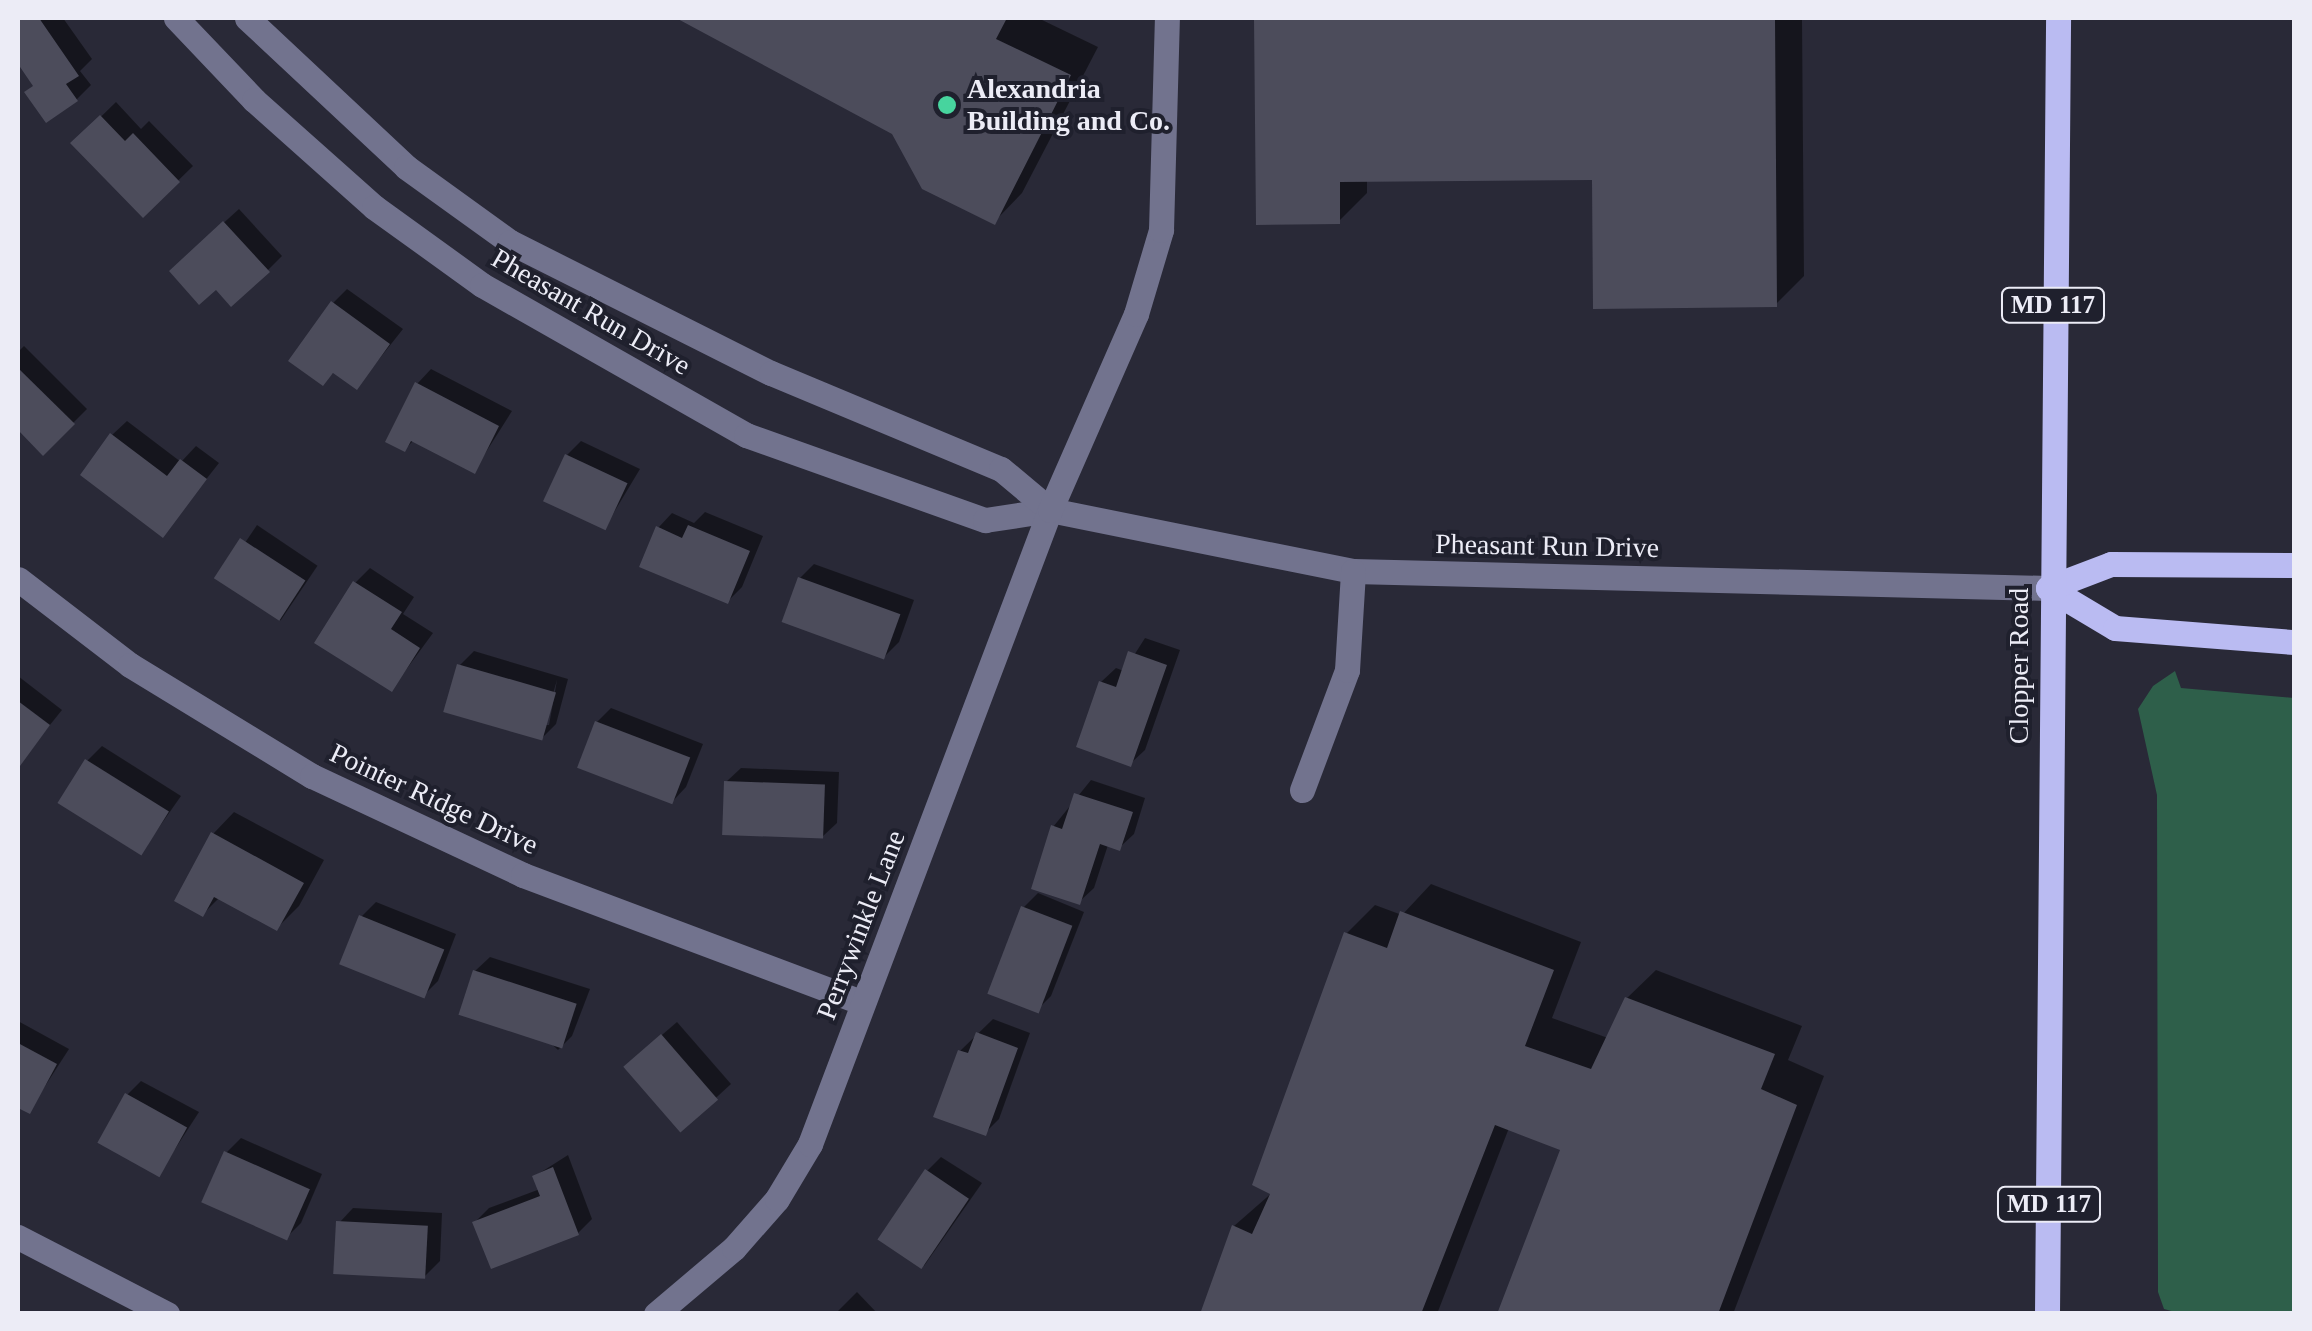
<!DOCTYPE html>
<style>
body{margin:0}
#map{position:relative;width:2312px;height:1331px;overflow:hidden;background:#292937;font-family:Georgia,serif}
div>[style]{position:absolute}
.green>*{inset:0;background:#2e5f4a}
.shadow>*{inset:0;background:#0007;transform-origin:0 0}
.building>*{inset:0;background:#4c4c5b;transform-origin:0 0}
.minor>*{height:25px;margin:-12.5px;padding:0 12.5px;transform-origin:12.5px;border-radius:12.5px;background:#72738e}
.major>*{height:25px;margin:-12.5px;padding:0 12.5px;transform-origin:12.5px;border-radius:12.5px;background:#babbf2}
.dots>*{width:28px;height:28px;translate:-50% -50%;box-sizing:border-box;border:5px solid #1f202d;border-radius:50%}
span{translate:-50% -50%;white-space:nowrap;text-align:center;line-height:1.15;-webkit-text-stroke:8px #1f202d;paint-order:stroke}
.shield-label span{padding:2px 8px;background:#1f202d;border:2px solid;border-radius:8px;-webkit-text-stroke-width:0}
.shield-label{font-size:25px;color:#ececf6;font-weight:700}
.poi-label{font-size:28px;color:#ececf6;font-weight:700}
.left{translate:0 -50%;text-align:left}
.street-label{font-size:28px;color:#ececf6}
.frame{position:absolute;inset:0;border:20px solid #ececf6;pointer-events:none}
</style>
<div id="map">
<div class="green">
<div style="clip-path:polygon(2175px 671px,2181px 688px,2294px 698px,2294px 1313px,2179px 1313px,2164px 1309px,2158px 1292px,2157px 795px,2138px 709px,2153px 686px)"></div>
</div>
<div class="shadow">
<div style="clip-path:polygon(18px 18px,63px 18px,92px 59px,80px 71px,91px 85px,76px 100px,35px 85px,18px 60px)"></div>
<div style="clip-path:polygon(682px 18px,1038px 18px,1098px 47px,1022px 193px,994px 222px,894px 132px)"></div>
<div style="clip-path:polygon(1257px 18px,1802px 18px,1804px 276px,1776px 304px,1595px 178px,1367px 179px,1367px 193px,1339px 221px,1258px 222px)"></div>
<div style="clip-path:polygon(116px 102px,141px 129px,149px 121px,193px 166px,143px 215px,74px 143px)"></div>
<div style="clip-path:polygon(239px 209px,282px 256px,268px 270px,216px 286px,187px 256px)"></div>
<div style="clip-path:polygon(347px 289px,403px 329px,357px 387px,335px 371px,323px 383px,333px 303px)"></div>
<div style="clip-path:polygon(24px 346px,87px 409px,43px 453px,18px 427px,18px 352px)"></div>
<div style="clip-path:polygon(431px 369px,512px 411px,474px 471px,414px 440px,405px 449px,417px 384px)"></div>
<div style="clip-path:polygon(127px 421px,181px 462px,196px 446px,219px 463px,163px 534px,112px 435px)"></div>
<div style="clip-path:polygon(581px 441px,640px 469px,604px 529px,567px 455px)"></div>
<div style="clip-path:polygon(705px 512px,763px 536px,742px 587px,728px 601px,658px 528px,672px 513px,694px 523px)"></div>
<div style="left:257px;top:525px;width:73px;height:66px;rotate:34deg"></div>
<div style="clip-path:polygon(814px 564px,914px 600px,899px 642px,885px 656px,800px 578px)"></div>
<div style="clip-path:polygon(370px 568px,414px 597px,403px 614px,433px 633px,392px 689px,355px 583px)"></div>
<div style="clip-path:polygon(1145px 638px,1180px 650px,1145px 750px,1130px 764px,1101px 682px,1116px 668px,1124px 671px)"></div>
<div style="clip-path:polygon(evenodd,474px 651px,568px 679px,556px 724px,541px 739px,460px 665px,474px 651px,557px 680px,549px 725px,544px 725px,557px 680px)"></div>
<div style="clip-path:polygon(18px 676px,62px 710px,20px 762px,18px 761px)"></div>
<div style="clip-path:polygon(611px 708px,703px 744px,686px 787px,672px 802px,597px 722px)"></div>
<div style="clip-path:polygon(102px 746px,181px 796px,141px 853px,87px 761px)"></div>
<div style="clip-path:polygon(741px 768px,839px 772px,837px 823px,822px 837px,726px 782px)"></div>
<div style="clip-path:polygon(1091px 780px,1145px 798px,1134px 834px,1119px 848px,1108px 845px,1094px 888px,1079px 902px,1053px 827px)"></div>
<div style="clip-path:polygon(234px 812px,324px 860px,299px 906px,277px 928px,220px 897px,203px 914px,213px 834px)"></div>
<div style="clip-path:polygon(1431px 884px,1581px 942px,1552px 1018px,1608px 1038px,1627px 998px,1656px 970px,1802px 1026px,1788px 1060px,1824px 1076px,1733px 1314px,1499px 1314px,1564px 1148px,1509px 1128px,1437px 1314px,1203px 1314px,1234px 1226px,1273px 1192px,1255px 1184px,1347px 933px,1375px 905px,1402px 915px)"></div>
<div style="clip-path:polygon(1038px 893px,1084px 912px,1051px 996px,1037px 1010px,1023px 908px)"></div>
<div style="clip-path:polygon(376px 902px,456px 934px,438px 981px,424px 995px,361px 917px)"></div>
<div style="clip-path:polygon(490px 957px,590px 989px,572px 1036px,558px 1050px,475px 971px)"></div>
<div style="clip-path:polygon(993px 1019px,1030px 1033px,999px 1119px,985px 1133px,960px 1051px)"></div>
<div style="clip-path:polygon(18px 1021px,69px 1049px,29px 1111px,18px 1105px)"></div>
<div style="clip-path:polygon(677px 1022px,731px 1084px,681px 1130px,641px 1053px)"></div>
<div style="clip-path:polygon(141px 1081px,199px 1112px,159px 1174px,127px 1095px)"></div>
<div style="clip-path:polygon(241px 1138px,322px 1174px,301px 1223px,286px 1238px,226px 1153px)"></div>
<div style="clip-path:polygon(568px 1155px,592px 1219px,578px 1233px,475px 1222px,489px 1208px,540px 1189px,535px 1176px)"></div>
<div style="clip-path:polygon(941px 1157px,982px 1183px,924px 1266px,927px 1171px)"></div>
<div style="clip-path:polygon(353px 1208px,442px 1213px,440px 1261px,425px 1276px,339px 1223px)"></div>
<div style="clip-path:polygon(857px 1292px,878px 1314px,835px 1314px)"></div>
</div>
<div class="building">
<div style="clip-path:polygon(39px 18px,79px 76px,66px 84px,78px 101px,46px 123px,24px 92px,33px 86px,18px 64px,18px 19px)"></div>
<div style="clip-path:polygon(676px 18px,1007px 18px,996px 39px,1071px 75px,995px 225px,922px 189px,892px 134px)"></div>
<div style="clip-path:polygon(1254px 18px,1775px 18px,1777px 307px,1593px 309px,1592px 180px,1340px 182px,1340px 224px,1256px 225px)"></div>
<div style="clip-path:polygon(100px 115px,125px 141px,133px 133px,180px 182px,143px 218px,70px 143px)"></div>
<div style="clip-path:polygon(223px 221px,270px 272px,231px 307px,216px 290px,199px 305px,169px 271px)"></div>
<div style="clip-path:polygon(331px 301px,390px 344px,357px 390px,333px 373px,323px 386px,288px 361px)"></div>
<div style="clip-path:polygon(18px 368px,75px 424px,43px 456px,18px 430px)"></div>
<div style="clip-path:polygon(415px 382px,499px 426px,475px 474px,411px 441px,405px 452px,385px 442px)"></div>
<div style="clip-path:polygon(110px 433px,167px 476px,180px 459px,207px 479px,163px 538px,80px 475px)"></div>
<div style="left:565px;top:454px;width:69px;height:52px;rotate:25deg"></div>
<div style="clip-path:polygon(688px 525px,750px 551px,728px 604px,639px 567px,656px 526px,682px 538px)"></div>
<div style="left:240px;top:538px;width:78px;height:48px;rotate:33deg"></div>
<div style="left:798px;top:577px;width:109px;height:48px;rotate:20deg"></div>
<div style="clip-path:polygon(353px 581px,402px 612px,391px 629px,420px 648px,392px 692px,314px 643px)"></div>
<div style="clip-path:polygon(1128px 651px,1167px 665px,1131px 767px,1076px 747px,1099px 681px,1116px 687px)"></div>
<div style="left:457px;top:664px;width:103px;height:50px;rotate:16deg"></div>
<div style="clip-path:polygon(18px 701px,50px 725px,20px 766px,18px 764px)"></div>
<div style="left:595px;top:721px;width:102px;height:50px;rotate:21deg"></div>
<div style="left:85px;top:759px;width:99px;height:52px;rotate:32deg"></div>
<div style="left:724px;top:781px;width:101px;height:54px;rotate:2deg"></div>
<div style="clip-path:polygon(1074px 793px,1133px 812px,1120px 851px,1100px 844px,1080px 905px,1031px 889px,1051px 825px,1062px 829px)"></div>
<div style="clip-path:polygon(211px 832px,304px 883px,277px 931px,214px 897px,203px 917px,174px 901px)"></div>
<div style="left:1021px;top:906px;width:55px;height:94px;rotate:21deg"></div>
<div style="clip-path:polygon(1400px 911px,1554px 970px,1525px 1046px,1591px 1069px,1625px 997px,1775px 1054px,1761px 1089px,1797px 1105px,1718px 1314px,1497px 1314px,1560px 1150px,1495px 1125px,1421px 1314px,1200px 1314px,1232px 1225px,1252px 1234px,1270px 1194px,1252px 1185px,1344px 932px,1387px 948px)"></div>
<div style="left:359px;top:915px;width:92px;height:53px;rotate:22deg"></div>
<div style="left:473px;top:970px;width:109px;height:47px;rotate:18deg"></div>
<div style="clip-path:polygon(976px 1032px,1018px 1048px,986px 1136px,933px 1117px,958px 1050px,968px 1053px)"></div>
<div style="left:661px;top:1034px;width:87px;height:50px;rotate:49deg"></div>
<div style="clip-path:polygon(18px 1043px,57px 1064px,30px 1114px,18px 1108px)"></div>
<div style="left:125px;top:1093px;width:71px;height:57px;rotate:29deg"></div>
<div style="left:224px;top:1151px;width:94px;height:56px;rotate:24deg"></div>
<div style="clip-path:polygon(553px 1167px,579px 1235px,491px 1269px,472px 1222px,540px 1196px,532px 1176px)"></div>
<div style="left:925px;top:1169px;width:53px;height:85px;rotate:34deg"></div>
<div style="left:336px;top:1221px;width:92px;height:53px;rotate:3deg"></div>
</div>
<div class="minor">
<div style="left:176px;top:18px;width:113px;rotate:46.4deg"></div>
<div style="left:254px;top:100px;width:161px;rotate:41.7deg"></div>
<div style="left:374px;top:207px;width:133px;rotate:35.8deg"></div>
<div style="left:482px;top:285px;width:304px;rotate:29.6deg"></div>
<div style="left:746px;top:435px;width:254px;rotate:19.6deg"></div>
<div style="left:985px;top:520px;width:66px;rotate:-8.7deg"></div>
<div style="left:1050px;top:510px;width:309px;rotate:11.4deg"></div>
<div style="left:1353px;top:571px;width:695px;rotate:1.4deg"></div>
<div style="left:247px;top:18px;width:218px;rotate:43.1deg"></div>
<div style="left:406px;top:167px;width:128px;rotate:35.8deg"></div>
<div style="left:510px;top:242px;width:292px;rotate:26.7deg"></div>
<div style="left:771px;top:373px;width:249px;rotate:22.7deg"></div>
<div style="left:1001px;top:469px;width:64px;rotate:39.9deg"></div>
<div style="left:18px;top:579px;width:141px;rotate:37.5deg"></div>
<div style="left:130px;top:665px;width:213px;rotate:31.4deg"></div>
<div style="left:312px;top:776px;width:233px;rotate:25.1deg"></div>
<div style="left:523px;top:875px;width:363px;rotate:20.6deg"></div>
<div style="left:1302px;top:790px;width:128px;rotate:-69.4deg"></div>
<div style="left:1347px;top:670px;width:99px;rotate:-86.5deg"></div>
<div style="left:18px;top:1237px;width:168px;rotate:27.3deg"></div>
<div style="left:656px;top:1314px;width:102px;rotate:-40.2deg"></div>
<div style="left:734px;top:1248px;width:65px;rotate:-48.7deg"></div>
<div style="left:777px;top:1199px;width:64px;rotate:-59deg"></div>
<div style="left:810px;top:1144px;width:678px;rotate:-69.27deg"></div>
<div style="left:1050px;top:510px;width:214px;rotate:-66.3deg"></div>
<div style="left:1136px;top:314px;width:88px;rotate:-73.4deg"></div>
<div style="left:1161px;top:230px;width:212px;rotate:-88.4deg"></div>
</div>
<div class="major">
<div style="left:2048px;top:588px;width:78px;rotate:30.8deg"></div>
<div style="left:2115px;top:628px;width:180px;rotate:4.5deg"></div>
<div style="left:2048px;top:588px;width:67px;rotate:-20.9deg"></div>
<div style="left:2111px;top:564px;width:183px;rotate:0.3deg"></div>
<div style="left:2047px;top:1314px;width:1296px;rotate:-89.51deg"></div>
</div>
<div class="dots">
<div style="left:947px;top:105px;background:#47d49e"></div>
</div>
<div class="shield-label">
<span style="left:2053px;top:305px">MD 117</span>
<span style="left:2049px;top:1204px">MD 117</span>
</div>
<div class="poi-label">
<span class="left" style="left:967px;top:105px">Alexandria<br>Building and Co.</span>
</div>
<div class="street-label">
<span style="left:591px;top:312px;rotate:30deg">Pheasant Run Drive</span>
<span style="left:1547px;top:546px;rotate:1deg">Pheasant Run Drive</span>
<span style="left:2019px;top:666px;rotate:-90deg">Clopper Road</span>
<span style="left:434px;top:799px;rotate:25deg">Pointer Ridge Drive</span>
<span style="left:861px;top:925px;rotate:-69deg">Perrywinkle Lane</span>
</div>
<div class="frame"></div>
</div>
